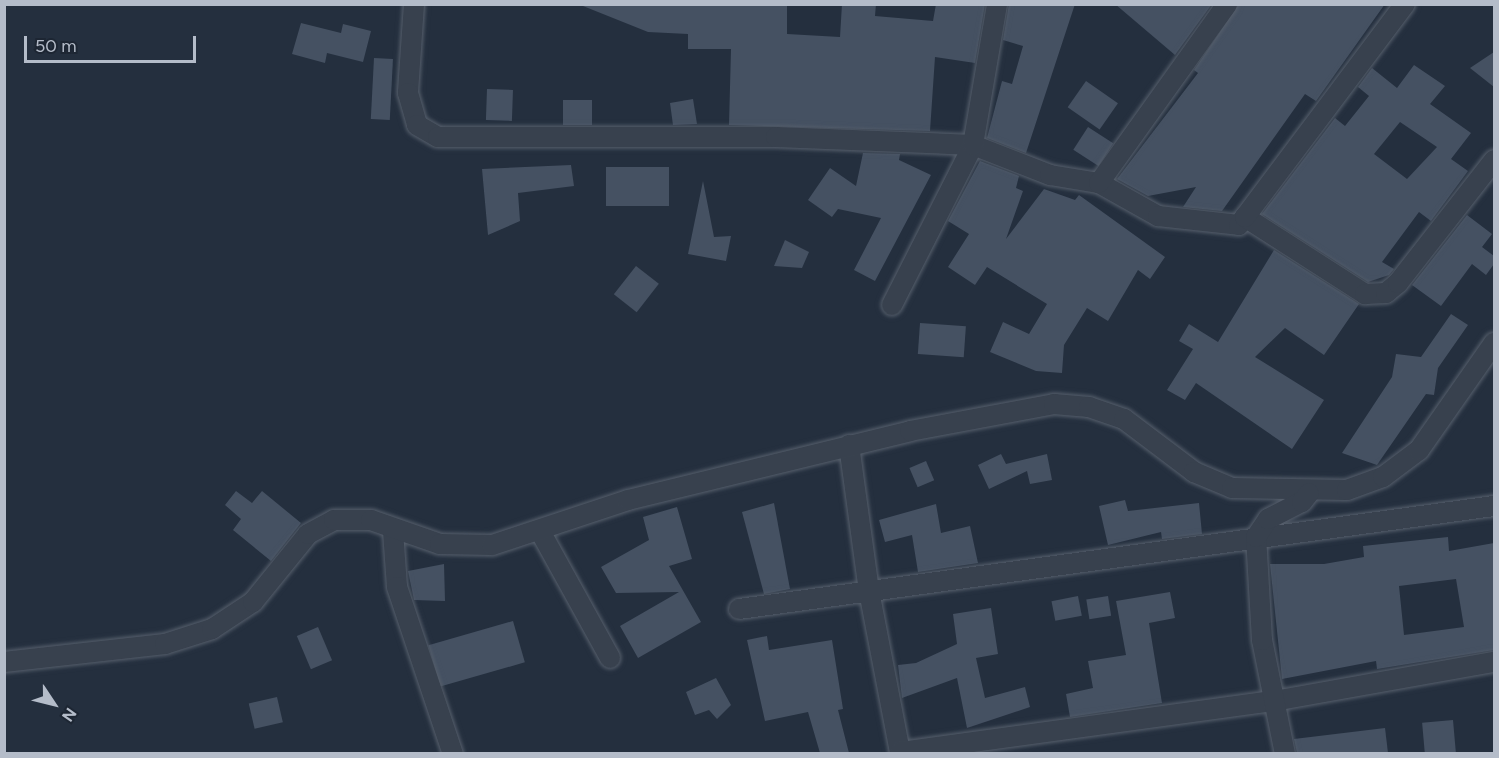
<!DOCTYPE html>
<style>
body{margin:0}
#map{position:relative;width:1499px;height:758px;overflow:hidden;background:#242f3e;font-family:Figtree,sans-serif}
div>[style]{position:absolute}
.building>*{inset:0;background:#455162;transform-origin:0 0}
.roads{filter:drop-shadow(0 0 2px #565f6c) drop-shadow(0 0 2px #565f6c)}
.minor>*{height:20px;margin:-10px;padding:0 10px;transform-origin:10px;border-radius:10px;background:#38414e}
span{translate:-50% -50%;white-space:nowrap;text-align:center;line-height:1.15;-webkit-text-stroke:6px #1d2633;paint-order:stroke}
.frame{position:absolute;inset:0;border:6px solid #b4bcc9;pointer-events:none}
.north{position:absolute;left:24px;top:674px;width:60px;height:60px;-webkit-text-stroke:4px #1d2633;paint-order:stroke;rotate:125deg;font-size:16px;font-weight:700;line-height:24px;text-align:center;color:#b4bcc9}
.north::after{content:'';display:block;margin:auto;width:21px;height:27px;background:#b4bcc9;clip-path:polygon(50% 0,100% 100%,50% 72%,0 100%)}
.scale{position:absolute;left:24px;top:36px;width:172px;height:27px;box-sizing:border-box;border:3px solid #b4bcc9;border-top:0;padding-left:8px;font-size:18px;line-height:21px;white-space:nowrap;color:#b4bcc9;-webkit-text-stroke:4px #1d2633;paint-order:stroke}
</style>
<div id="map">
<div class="building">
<div style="clip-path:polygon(578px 4px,787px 4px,787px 34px,840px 37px,842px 4px,876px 4px,875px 16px,933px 21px,936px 4px,985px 4px,975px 63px,935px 57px,930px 131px,729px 125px,731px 49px,688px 49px,688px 34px,648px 32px)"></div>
<div style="clip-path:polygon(1009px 4px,1075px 4px,1026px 153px,987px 138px,1002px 81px,1012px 84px,1023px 46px,1003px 40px)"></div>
<div style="clip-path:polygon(1115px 4px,1212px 4px,1175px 55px)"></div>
<div style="clip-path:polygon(1239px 4px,1385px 4px,1316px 101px,1305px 94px,1222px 211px,1183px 207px,1196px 187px,1148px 196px,1117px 179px,1198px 73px,1194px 70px)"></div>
<div style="clip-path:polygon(301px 23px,341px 33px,343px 24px,371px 31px,363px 62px,327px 53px,325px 63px,292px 54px)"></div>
<div style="clip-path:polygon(1494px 52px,1494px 87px,1470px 68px)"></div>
<div style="left:374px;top:58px;width:19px;height:61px;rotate:3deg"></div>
<div style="clip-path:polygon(evenodd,1414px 65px,1445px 86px,1430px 104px,1471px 133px,1451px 159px,1468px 171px,1431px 221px,1419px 212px,1382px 262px,1394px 269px,1389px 275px,1368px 282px,1262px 214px,1335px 118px,1345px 126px,1369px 96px,1358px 87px,1372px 68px,1397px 88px,1414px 65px,1400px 122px,1437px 147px,1407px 179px,1374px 154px,1400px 122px)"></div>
<div style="left:1086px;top:81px;width:39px;height:32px;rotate:35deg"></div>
<div style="left:487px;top:89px;width:26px;height:31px;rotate:2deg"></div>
<div style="clip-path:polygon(693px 99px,697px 124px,673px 125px,670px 103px)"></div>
<div style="left:563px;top:100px;width:29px;height:25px"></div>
<div style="left:1088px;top:127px;width:30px;height:27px;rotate:33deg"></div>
<div style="clip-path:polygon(863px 153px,900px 154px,899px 160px,931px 175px,875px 281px,854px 270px,881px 218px,838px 209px,832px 217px,808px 200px,830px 168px,856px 186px)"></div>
<div style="clip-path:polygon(980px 161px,1019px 176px,1016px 188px,1023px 191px,1006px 239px,1044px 189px,1075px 200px,1079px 195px,1165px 257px,1150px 279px,1138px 270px,1108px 321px,1087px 308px,1064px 345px,1062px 373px,1036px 371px,990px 352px,1003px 322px,1029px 334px,1047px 304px,987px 267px,975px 285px,948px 267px,969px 234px,948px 221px)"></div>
<div style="clip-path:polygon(571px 165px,574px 186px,518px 193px,520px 221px,488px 235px,482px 169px)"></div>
<div style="left:606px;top:167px;width:63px;height:39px"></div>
<div style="clip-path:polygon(703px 181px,714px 237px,731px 236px,726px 261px,688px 254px)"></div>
<div style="clip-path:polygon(1467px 215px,1492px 234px,1482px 247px,1494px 256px,1494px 264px,1486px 275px,1472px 264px,1441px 306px,1412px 285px)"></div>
<div style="clip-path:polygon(785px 240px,809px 252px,802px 268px,774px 266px)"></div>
<div style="clip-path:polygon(1274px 250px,1359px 304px,1324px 355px,1285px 328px,1255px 357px,1324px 400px,1292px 449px,1196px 383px,1185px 400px,1167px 390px,1193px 349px,1179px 341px,1189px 324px,1218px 342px)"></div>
<div style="left:636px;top:266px;width:29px;height:36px;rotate:38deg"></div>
<div style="clip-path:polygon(1451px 314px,1468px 325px,1438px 368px,1434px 395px,1426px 394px,1377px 465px,1342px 453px,1392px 377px,1396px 354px,1421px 357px)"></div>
<div style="left:920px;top:323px;width:46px;height:31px;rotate:4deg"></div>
<div style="clip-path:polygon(1001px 454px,1006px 464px,1047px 454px,1052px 480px,1030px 484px,1027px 471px,989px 489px,978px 465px)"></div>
<div style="left:926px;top:461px;width:21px;height:18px;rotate:67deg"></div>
<div style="clip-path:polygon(236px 491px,252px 503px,262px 491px,301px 523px,271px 561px,233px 530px,241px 519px,225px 505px)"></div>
<div style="clip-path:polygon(1125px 500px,1128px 511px,1199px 503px,1202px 534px,1162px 539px,1161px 532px,1108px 545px,1099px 506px)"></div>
<div style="clip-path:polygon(774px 503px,790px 589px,764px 594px,742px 512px)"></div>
<div style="clip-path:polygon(936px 504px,941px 533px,970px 526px,978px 563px,918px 572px,912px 535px,885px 542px,879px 520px)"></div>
<div style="clip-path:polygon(677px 507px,692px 559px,669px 566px,701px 622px,638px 658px,620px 626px,679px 592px,616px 593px,601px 567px,649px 540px,643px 517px)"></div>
<div style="clip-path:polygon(evenodd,1448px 537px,1449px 551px,1494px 543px,1494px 650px,1377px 669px,1376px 661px,1282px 679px,1270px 564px,1324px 564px,1364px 557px,1363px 546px,1448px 537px,1456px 579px,1464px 627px,1404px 635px,1399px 586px,1456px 579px)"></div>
<div style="clip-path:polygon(444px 564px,445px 601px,414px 600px,408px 571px)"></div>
<div style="clip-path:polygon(1170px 592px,1175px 618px,1149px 623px,1162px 703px,1070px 717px,1066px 694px,1093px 688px,1088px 661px,1126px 655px,1116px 601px)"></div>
<div style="left:1078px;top:596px;width:20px;height:27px;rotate:79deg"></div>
<div style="left:1108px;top:596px;width:20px;height:22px;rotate:81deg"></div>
<div style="clip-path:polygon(991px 608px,998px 654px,976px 658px,985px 698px,1025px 687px,1030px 707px,967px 728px,957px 678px,902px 698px,898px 665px,916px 663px,957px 644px,953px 614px)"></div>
<div style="left:513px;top:621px;width:43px;height:88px;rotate:74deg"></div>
<div style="left:318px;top:627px;width:36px;height:23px;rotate:67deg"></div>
<div style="clip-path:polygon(767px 636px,769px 650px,832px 640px,843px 709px,838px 710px,849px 753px,820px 753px,808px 712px,765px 721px,747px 640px)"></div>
<div style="clip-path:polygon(716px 678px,731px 705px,717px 719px,709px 710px,695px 715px,686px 692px)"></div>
<div style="left:277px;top:697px;width:26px;height:29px;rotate:77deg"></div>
<div style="left:1453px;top:720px;width:33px;height:31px;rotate:85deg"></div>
<div style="clip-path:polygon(1385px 728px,1388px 753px,1297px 753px,1294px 739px)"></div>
</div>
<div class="roads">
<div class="minor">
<div style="left:414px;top:4px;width:89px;rotate:93.9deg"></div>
<div style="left:408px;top:93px;width:33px;rotate:74deg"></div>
<div style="left:417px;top:125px;width:24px;rotate:30deg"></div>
<div style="left:438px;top:137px;width:338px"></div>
<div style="left:776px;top:137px;width:197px;rotate:2.3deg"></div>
<div style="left:973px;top:145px;width:83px;rotate:21.3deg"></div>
<div style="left:1050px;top:175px;width:50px;rotate:9.3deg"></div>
<div style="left:1099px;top:183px;width:68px;rotate:29.2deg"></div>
<div style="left:1158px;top:216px;width:81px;rotate:6.3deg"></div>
<div style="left:1239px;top:225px;width:10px;rotate:-53deg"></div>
<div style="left:1245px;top:217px;width:143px;rotate:32.7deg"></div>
<div style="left:1365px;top:294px;width:21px;rotate:-3deg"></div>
<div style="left:1386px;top:293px;width:16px;rotate:-40deg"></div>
<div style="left:1398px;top:283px;width:156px;rotate:-52deg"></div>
<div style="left:1099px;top:183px;width:220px;rotate:-54.4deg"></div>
<div style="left:1245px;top:217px;width:266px;rotate:-53.1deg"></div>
<div style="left:892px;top:305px;width:179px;rotate:-63.1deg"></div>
<div style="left:973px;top:145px;width:143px;rotate:-80.3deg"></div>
<div style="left:849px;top:445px;width:147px;rotate:82.2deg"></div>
<div style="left:869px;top:591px;width:164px;rotate:79.1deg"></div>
<div style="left:900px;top:752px;width:377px;rotate:-7.8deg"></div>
<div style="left:1274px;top:701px;width:223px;rotate:-10.1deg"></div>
<div style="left:393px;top:531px;width:56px;rotate:85.9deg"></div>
<div style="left:397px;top:587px;width:176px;rotate:71.5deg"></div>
<div style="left:540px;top:531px;width:145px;rotate:61.1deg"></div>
<div style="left:739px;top:609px;width:762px;rotate:-7.77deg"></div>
<div style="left:4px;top:662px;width:162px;rotate:-6.4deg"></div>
<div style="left:165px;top:644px;width:49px;rotate:-17.7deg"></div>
<div style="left:212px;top:629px;width:49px;rotate:-33.4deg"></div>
<div style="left:253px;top:602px;width:87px;rotate:-51deg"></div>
<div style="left:308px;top:534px;width:30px;rotate:-28deg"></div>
<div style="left:334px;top:520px;width:37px"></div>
<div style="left:371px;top:520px;width:73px;rotate:19.2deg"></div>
<div style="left:440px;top:544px;width:52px;rotate:1.1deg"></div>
<div style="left:492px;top:545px;width:143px;rotate:-18.3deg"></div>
<div style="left:628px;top:500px;width:290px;rotate:-13.7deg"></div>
<div style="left:910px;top:431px;width:147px;rotate:-10.6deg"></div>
<div style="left:1054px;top:404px;width:35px;rotate:5deg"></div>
<div style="left:1089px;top:407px;width:37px;rotate:19deg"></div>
<div style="left:1124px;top:419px;width:88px;rotate:37.1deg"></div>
<div style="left:1194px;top:472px;width:41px;rotate:22.8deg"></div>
<div style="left:1232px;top:488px;width:115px;rotate:1deg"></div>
<div style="left:1347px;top:490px;width:38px;rotate:-20deg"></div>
<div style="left:1383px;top:477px;width:45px;rotate:-36.9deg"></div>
<div style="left:1419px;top:450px;width:131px;rotate:-55deg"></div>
<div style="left:1285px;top:754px;width:116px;rotate:-101.4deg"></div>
<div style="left:1262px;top:640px;width:103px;rotate:-93.3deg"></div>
<div style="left:1256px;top:537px;width:22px;rotate:-56deg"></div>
<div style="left:1268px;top:519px;width:38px;rotate:-27deg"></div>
<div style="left:1302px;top:502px;width:11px;rotate:-52deg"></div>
</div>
</div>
<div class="frame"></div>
<div class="north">N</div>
<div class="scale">50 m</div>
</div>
